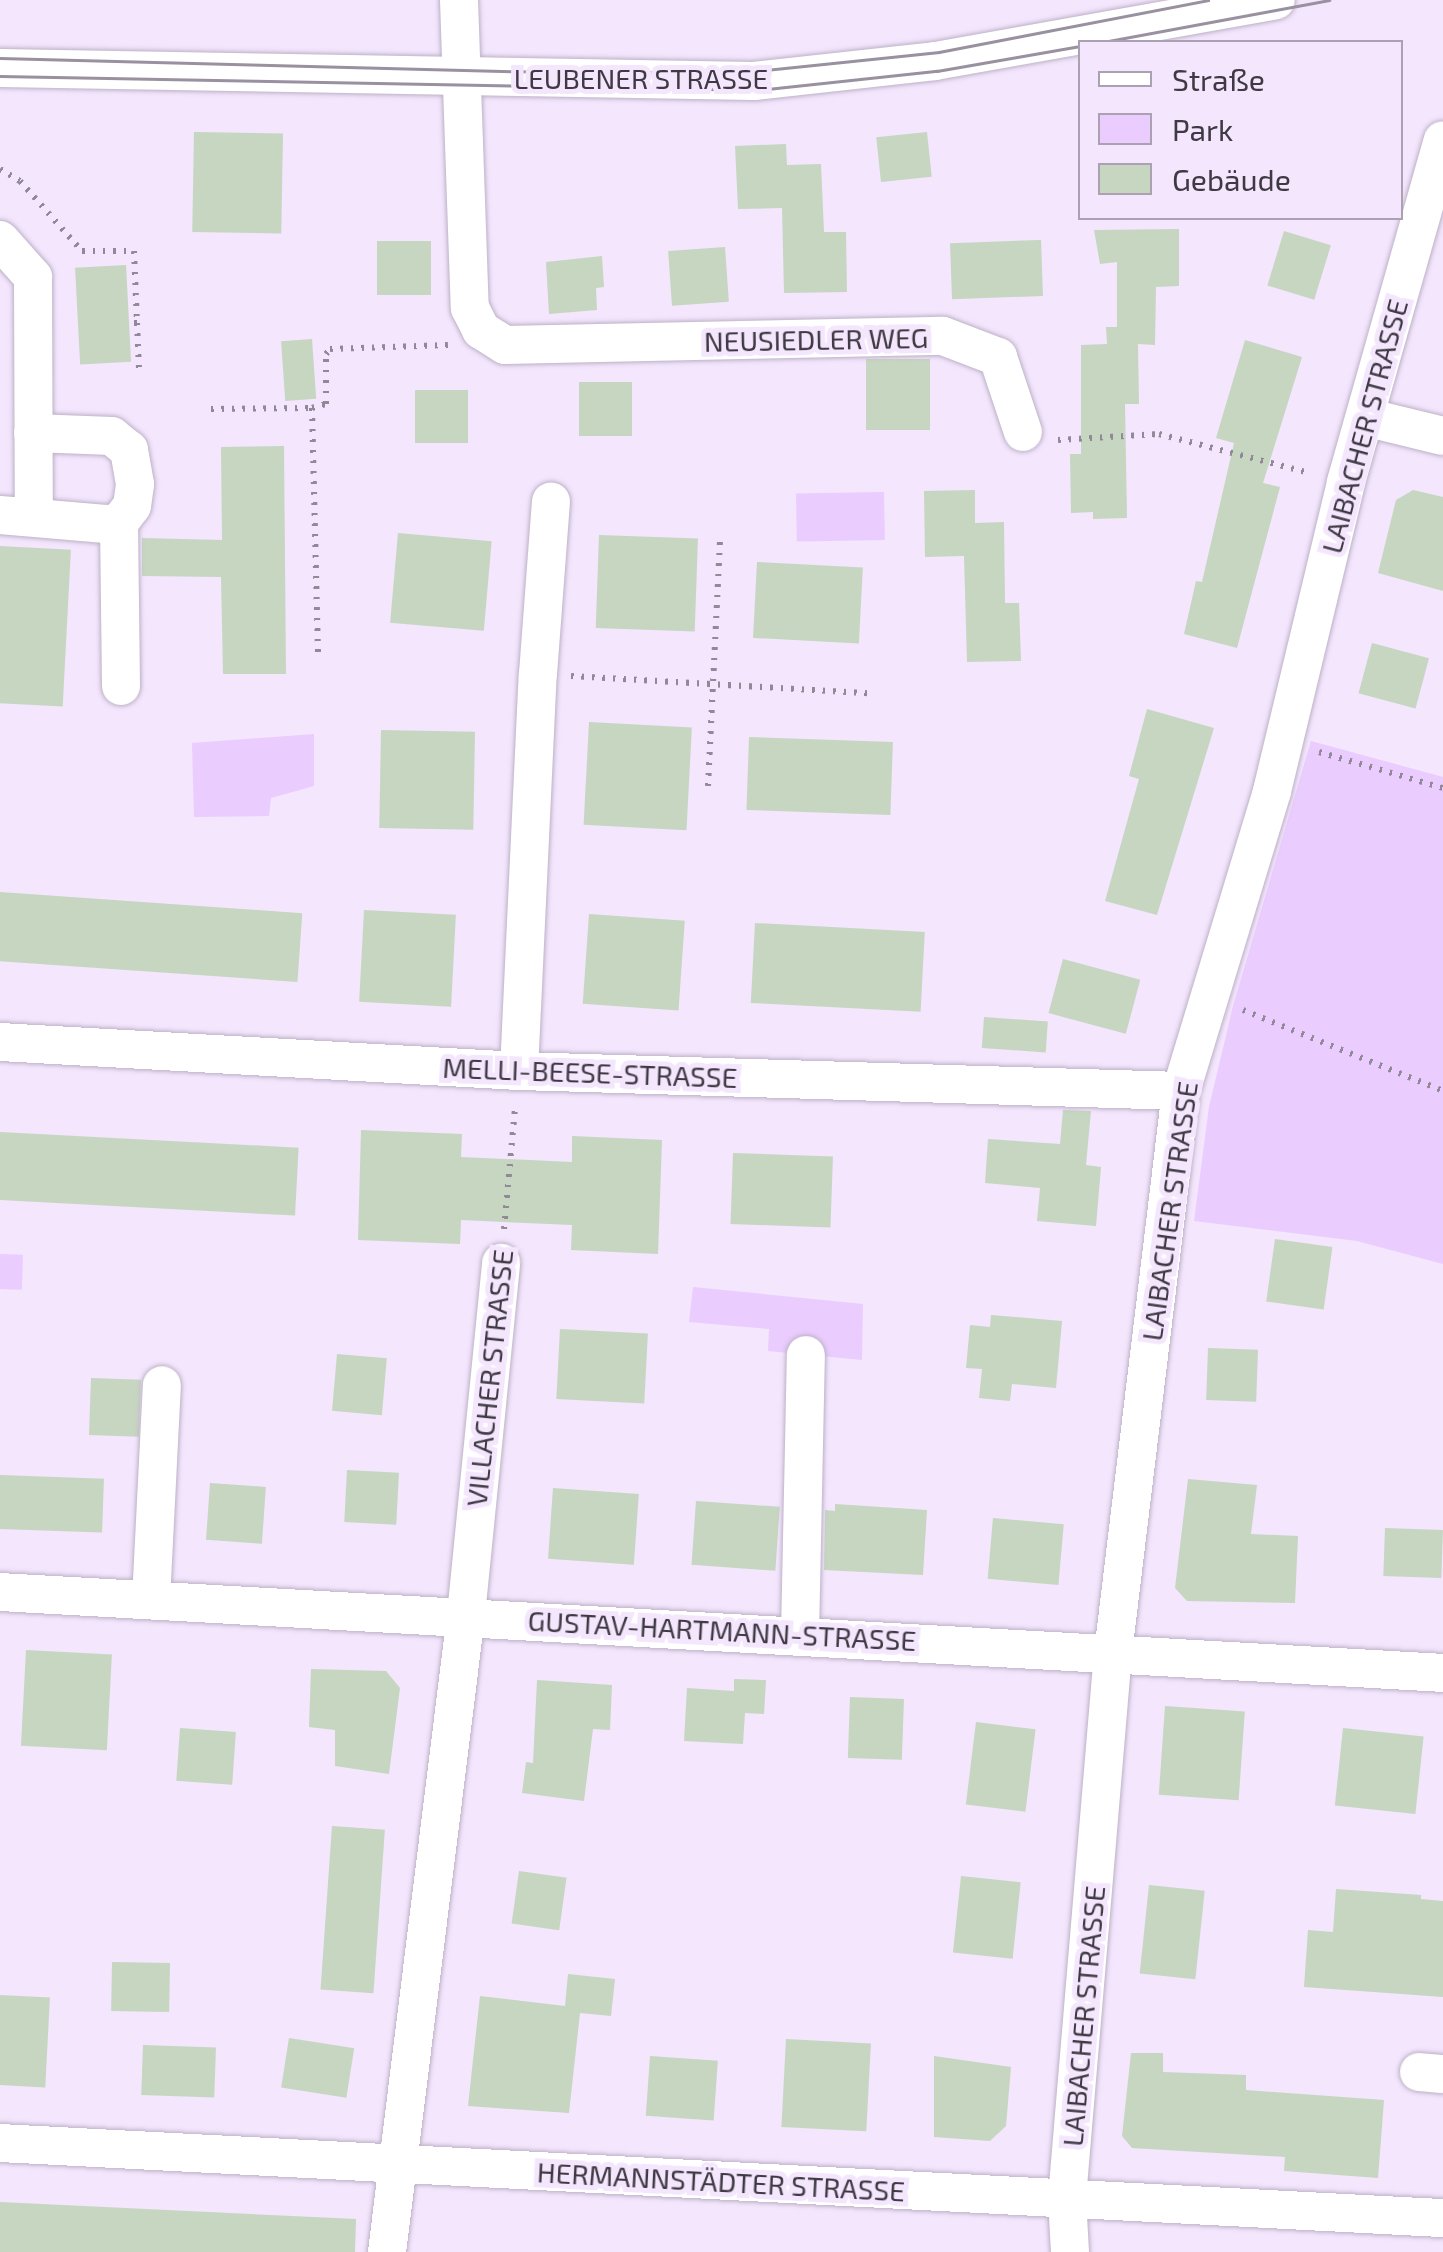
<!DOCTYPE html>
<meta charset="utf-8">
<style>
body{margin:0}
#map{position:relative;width:1443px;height:2252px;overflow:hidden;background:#f3e6fd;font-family:"Exo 2",sans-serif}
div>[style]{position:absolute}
.green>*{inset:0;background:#eaccfe;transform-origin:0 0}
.building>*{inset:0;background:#c6d6c1;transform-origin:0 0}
.path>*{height:6px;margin-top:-3px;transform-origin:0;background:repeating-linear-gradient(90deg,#918898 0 2.5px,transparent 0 10.5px)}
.roads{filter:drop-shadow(0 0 2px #bdb1c7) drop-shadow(0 0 2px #bdb1c7)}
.minor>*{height:38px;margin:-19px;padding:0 19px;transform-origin:19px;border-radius:19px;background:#fff}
.tram>*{height:2.5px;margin:-1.25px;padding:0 1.25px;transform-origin:1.25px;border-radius:1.25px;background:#9990a0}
span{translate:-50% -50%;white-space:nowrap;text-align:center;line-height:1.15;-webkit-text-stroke:10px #f3e6fd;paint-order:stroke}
.street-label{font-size:28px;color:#3e3942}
.legend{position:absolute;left:1078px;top:40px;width:325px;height:180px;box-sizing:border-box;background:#f3e6fd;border:2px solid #aba1b2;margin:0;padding:12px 18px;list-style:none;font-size:30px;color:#3e3942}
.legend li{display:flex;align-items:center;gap:20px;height:50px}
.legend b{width:50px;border:2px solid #aba1b2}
</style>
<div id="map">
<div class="green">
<div style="left:884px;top:492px;width:48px;height:88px;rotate:89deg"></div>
<div style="clip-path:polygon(314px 734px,314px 786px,271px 798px,269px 816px,194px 817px,192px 743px)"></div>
<div style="clip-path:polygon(1311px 741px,1443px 777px,1443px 1264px,1357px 1241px,1194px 1221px,1209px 1107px,1233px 1006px)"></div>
<div style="left:0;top:1254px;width:23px;height:35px;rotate:2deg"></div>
<div style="clip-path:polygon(693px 1287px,863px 1304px,862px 1360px,768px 1351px,769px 1329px,689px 1322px)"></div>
</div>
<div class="building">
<div style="left:194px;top:132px;width:89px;height:100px;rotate:1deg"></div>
<div style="left:927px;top:132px;width:45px;height:51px;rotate:84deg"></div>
<div style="clip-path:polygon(786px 144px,787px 165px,821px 164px,824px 232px,846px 232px,847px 292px,784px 293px,782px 208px,738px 209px,735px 146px)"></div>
<div style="clip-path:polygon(1179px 229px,1179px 286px,1156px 287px,1155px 345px,1138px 344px,1139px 404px,1125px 404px,1127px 518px,1093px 519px,1093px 512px,1071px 513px,1070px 454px,1081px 454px,1081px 345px,1107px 344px,1106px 327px,1117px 327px,1117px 262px,1100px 264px,1094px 230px)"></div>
<div style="left:1284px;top:231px;width:49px;height:57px;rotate:17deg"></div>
<div style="left:1041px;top:240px;width:56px;height:91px;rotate:88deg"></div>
<div style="left:377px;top:241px;width:54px;height:54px"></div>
<div style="left:725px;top:247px;width:55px;height:57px;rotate:86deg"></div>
<div style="clip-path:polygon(602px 256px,604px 287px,596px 288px,597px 310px,549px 314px,546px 262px)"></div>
<div style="left:126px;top:265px;width:97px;height:51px;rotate:87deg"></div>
<div style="left:312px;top:339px;width:60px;height:31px;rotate:86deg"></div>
<div style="clip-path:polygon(1245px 340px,1302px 357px,1263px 483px,1280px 487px,1237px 648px,1184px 634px,1196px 581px,1202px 582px,1234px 443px,1216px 438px)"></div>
<div style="left:930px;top:359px;width:71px;height:64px;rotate:90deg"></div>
<div style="left:579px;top:382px;width:53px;height:54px"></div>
<div style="left:415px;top:390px;width:53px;height:53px"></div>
<div style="clip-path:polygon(284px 446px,286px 674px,223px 674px,221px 577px,142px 576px,142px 538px,222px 540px,221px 447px)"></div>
<div style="clip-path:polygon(975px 490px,975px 523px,1004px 522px,1005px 603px,1019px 603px,1021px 661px,967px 662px,964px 556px,925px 557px,924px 491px)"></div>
<div style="clip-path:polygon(1413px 490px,1443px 497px,1443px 591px,1378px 573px,1396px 500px)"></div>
<div style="left:398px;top:533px;width:94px;height:90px;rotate:5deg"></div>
<div style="left:599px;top:535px;width:99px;height:93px;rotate:2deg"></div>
<div style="left:0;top:546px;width:71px;height:157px;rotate:3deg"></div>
<div style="left:757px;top:562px;width:106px;height:76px;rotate:3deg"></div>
<div style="left:1372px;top:643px;width:59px;height:52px;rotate:15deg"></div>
<div style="clip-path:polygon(1147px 709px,1214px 728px,1157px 915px,1105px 901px,1139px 779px,1129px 776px)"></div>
<div style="left:589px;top:722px;width:103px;height:103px;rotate:3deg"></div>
<div style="left:381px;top:730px;width:94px;height:98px;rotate:1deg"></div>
<div style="left:749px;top:737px;width:144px;height:73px;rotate:2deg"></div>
<div style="left:0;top:892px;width:303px;height:69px;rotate:4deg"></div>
<div style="left:364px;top:910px;width:92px;height:92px;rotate:3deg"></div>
<div style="left:589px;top:914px;width:96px;height:90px;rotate:4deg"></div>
<div style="left:755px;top:923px;width:170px;height:80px;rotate:3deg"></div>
<div style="left:1063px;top:959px;width:80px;height:56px;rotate:15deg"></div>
<div style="left:984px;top:1017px;width:64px;height:31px;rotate:4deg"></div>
<div style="clip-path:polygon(1063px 1110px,1091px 1111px,1086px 1165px,1101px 1167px,1096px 1226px,1037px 1221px,1040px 1188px,985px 1183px,988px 1139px,1060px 1144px)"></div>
<div style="clip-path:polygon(361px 1130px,462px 1134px,461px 1157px,572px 1162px,572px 1136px,662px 1140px,658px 1254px,571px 1250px,572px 1225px,505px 1222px,461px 1220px,460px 1244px,358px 1240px)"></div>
<div style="left:0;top:1132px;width:299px;height:68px;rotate:3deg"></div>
<div style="left:733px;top:1153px;width:100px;height:71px;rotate:2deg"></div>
<div style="left:1275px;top:1239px;width:58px;height:63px;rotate:8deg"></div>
<div style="clip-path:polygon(991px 1315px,1062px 1321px,1056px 1388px,1012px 1384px,1010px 1401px,979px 1398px,982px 1369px,966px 1368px,970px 1325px,990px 1327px)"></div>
<div style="left:560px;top:1329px;width:88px;height:70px;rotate:3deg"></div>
<div style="left:1208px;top:1348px;width:50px;height:52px;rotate:2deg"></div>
<div style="left:337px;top:1354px;width:50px;height:57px;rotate:5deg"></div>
<div style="left:91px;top:1378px;width:50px;height:57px;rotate:2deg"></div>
<div style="left:347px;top:1470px;width:52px;height:52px;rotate:3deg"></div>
<div style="left:0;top:1475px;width:104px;height:54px;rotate:2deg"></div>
<div style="clip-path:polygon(1188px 1479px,1257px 1485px,1251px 1534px,1298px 1536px,1295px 1603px,1187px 1601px,1175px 1588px)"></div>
<div style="left:210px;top:1483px;width:56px;height:57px;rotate:4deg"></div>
<div style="left:553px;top:1488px;width:86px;height:71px;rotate:4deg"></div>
<div style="left:696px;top:1501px;width:84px;height:64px;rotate:4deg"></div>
<div style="clip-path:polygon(835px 1504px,927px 1510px,923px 1575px,824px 1570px,825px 1510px,835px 1511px)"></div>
<div style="left:993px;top:1518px;width:71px;height:61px;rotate:5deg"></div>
<div style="left:1385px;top:1528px;width:58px;height:48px;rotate:2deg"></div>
<div style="left:26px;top:1650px;width:86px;height:96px;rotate:3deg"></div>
<div style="clip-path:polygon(311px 1669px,386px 1671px,400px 1688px,389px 1774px,335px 1766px,335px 1730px,309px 1727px)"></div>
<div style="clip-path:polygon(734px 1679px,766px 1680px,764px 1714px,745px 1713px,743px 1744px,684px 1741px,687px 1688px,734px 1691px)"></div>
<div style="clip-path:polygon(537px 1680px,612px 1685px,610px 1730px,593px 1729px,584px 1801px,522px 1793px,526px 1762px,533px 1763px)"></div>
<div style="left:850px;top:1697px;width:54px;height:61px;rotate:2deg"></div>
<div style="left:1165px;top:1706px;width:80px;height:89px;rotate:4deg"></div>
<div style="left:976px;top:1722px;width:60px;height:83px;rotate:7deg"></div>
<div style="left:180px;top:1728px;width:56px;height:53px;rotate:4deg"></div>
<div style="left:1343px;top:1728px;width:81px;height:78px;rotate:6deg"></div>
<div style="left:332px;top:1826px;width:53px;height:164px;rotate:4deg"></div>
<div style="left:519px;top:1871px;width:48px;height:53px;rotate:8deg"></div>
<div style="left:961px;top:1876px;width:60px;height:77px;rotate:6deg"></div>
<div style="left:1149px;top:1885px;width:56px;height:89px;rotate:6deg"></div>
<div style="clip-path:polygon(1336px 1889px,1421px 1895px,1421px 1899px,1443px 1901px,1443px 1997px,1304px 1987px,1308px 1930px,1333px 1932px)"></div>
<div style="left:112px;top:1962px;width:58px;height:49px;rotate:1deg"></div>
<div style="clip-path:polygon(568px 1974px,615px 1979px,611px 2016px,580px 2013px,569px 2113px,468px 2106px,480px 1996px,565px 2006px)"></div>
<div style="left:0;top:1995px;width:50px;height:90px;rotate:3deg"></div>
<div style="left:289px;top:2038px;width:66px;height:50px;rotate:9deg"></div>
<div style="left:786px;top:2039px;width:85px;height:88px;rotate:3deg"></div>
<div style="left:143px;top:2045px;width:73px;height:50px;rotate:2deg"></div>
<div style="clip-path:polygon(1131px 2053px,1163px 2053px,1163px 2072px,1246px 2075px,1246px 2090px,1384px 2100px,1378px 2178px,1284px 2171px,1285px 2157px,1132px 2148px,1122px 2136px)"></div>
<div style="left:650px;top:2056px;width:68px;height:60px;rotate:4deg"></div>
<div style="clip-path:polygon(934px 2056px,1011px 2067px,1006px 2126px,990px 2141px,934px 2137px)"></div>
<div style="clip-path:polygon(0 2202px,356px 2219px,355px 2252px,0 2252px)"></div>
</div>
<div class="path">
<div style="left:0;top:169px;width:23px;rotate:31deg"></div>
<div style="left:20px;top:181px;width:94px;rotate:48.5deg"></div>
<div style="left:82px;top:251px;width:52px"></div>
<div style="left:134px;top:251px;width:72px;rotate:87.6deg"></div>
<div style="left:137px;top:323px;width:8px;rotate:180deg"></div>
<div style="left:137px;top:323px;width:46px;rotate:87.5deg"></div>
<div style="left:312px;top:408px;width:15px;rotate:-16deg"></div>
<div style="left:326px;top:404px;width:50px;rotate:-90deg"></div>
<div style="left:326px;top:354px;width:6px;rotate:-51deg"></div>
<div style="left:330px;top:349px;width:118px;rotate:-1.9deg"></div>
<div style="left:211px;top:409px;width:101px;rotate:-0.6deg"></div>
<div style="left:312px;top:408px;width:249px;rotate:88.6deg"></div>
<div style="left:1058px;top:440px;width:101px;rotate:-3.4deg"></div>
<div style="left:1159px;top:434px;width:156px;rotate:14.5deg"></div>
<div style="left:571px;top:676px;width:298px;rotate:3.3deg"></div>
<div style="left:1319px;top:752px;width:129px;rotate:16.2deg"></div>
<div style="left:708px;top:786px;width:246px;rotate:-87.2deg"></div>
<div style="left:1243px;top:1010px;width:216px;rotate:22deg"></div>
<div style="left:504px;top:1229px;width:122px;rotate:-84.8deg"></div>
</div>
<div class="roads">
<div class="minor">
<div style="left:459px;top:0;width:308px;rotate:88deg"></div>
<div style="left:470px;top:308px;width:25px;rotate:63deg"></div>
<div style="left:481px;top:330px;width:28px;rotate:32deg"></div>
<div style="left:505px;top:345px;width:438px;rotate:-1.2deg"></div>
<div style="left:943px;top:336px;width:59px;rotate:20.9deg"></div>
<div style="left:998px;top:357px;width:79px;rotate:71.6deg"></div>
<div style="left:0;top:68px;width:754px;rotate:0.99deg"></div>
<div style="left:754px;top:81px;width:182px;rotate:-6.3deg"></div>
<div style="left:935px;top:61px;width:346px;rotate:-10.1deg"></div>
<div style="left:0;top:240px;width:50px;rotate:48.3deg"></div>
<div style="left:33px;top:277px;width:239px;rotate:89.8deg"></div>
<div style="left:1365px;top:417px;width:80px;rotate:13.7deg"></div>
<div style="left:0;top:515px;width:106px;rotate:4.9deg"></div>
<div style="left:106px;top:524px;width:13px;rotate:-4deg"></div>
<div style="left:119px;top:523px;width:21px;rotate:-53deg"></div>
<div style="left:132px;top:506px;width:22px;rotate:-82deg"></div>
<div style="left:135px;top:484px;width:35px;rotate:-100deg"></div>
<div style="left:129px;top:450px;width:22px;rotate:-141deg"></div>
<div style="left:112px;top:436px;width:79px;rotate:-177.8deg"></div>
<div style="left:119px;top:523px;width:163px;rotate:89.3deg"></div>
<div style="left:0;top:1042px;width:520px;rotate:3.2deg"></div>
<div style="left:519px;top:1071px;width:662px;rotate:1.73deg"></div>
<div style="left:519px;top:1071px;width:397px;rotate:-87.3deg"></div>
<div style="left:538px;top:674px;width:173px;rotate:-85.7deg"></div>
<div style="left:0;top:1592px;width:1445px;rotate:3.21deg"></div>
<div style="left:151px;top:1600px;width:215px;rotate:-87.1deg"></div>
<div style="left:800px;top:1635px;width:280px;rotate:-88.8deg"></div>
<div style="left:1419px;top:2072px;width:24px;rotate:5deg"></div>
<div style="left:0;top:2143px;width:1445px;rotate:2.98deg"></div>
<div style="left:387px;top:2252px;width:642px;rotate:-82.93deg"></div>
<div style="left:466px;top:1615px;width:354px;rotate:-84.3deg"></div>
<div style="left:1070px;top:2252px;width:54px;rotate:-93.2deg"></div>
<div style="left:1067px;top:2198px;width:547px;rotate:-85.18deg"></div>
<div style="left:1113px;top:1653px;width:566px;rotate:-83.1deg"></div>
<div style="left:1181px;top:1091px;width:313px;rotate:-73.1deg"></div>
<div style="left:1272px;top:791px;width:318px;rotate:-76.5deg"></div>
<div style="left:1346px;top:482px;width:355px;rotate:-74.2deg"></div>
</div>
</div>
<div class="tram">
<div style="left:1103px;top:42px;width:230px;rotate:-10.5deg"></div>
<div style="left:0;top:58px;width:586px;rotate:1.47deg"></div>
<div style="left:586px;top:73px;width:170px;rotate:-0.7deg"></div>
<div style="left:756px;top:71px;width:184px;rotate:-5.9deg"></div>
<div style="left:939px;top:52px;width:274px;rotate:-10.9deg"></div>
<div style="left:0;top:76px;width:758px;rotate:1.06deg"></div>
<div style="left:758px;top:90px;width:180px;rotate:-6.1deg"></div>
<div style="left:937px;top:71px;width:145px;rotate:-9.9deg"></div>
</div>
<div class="street-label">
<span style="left:641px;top:78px">LEUBENER STRASSE</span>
<span style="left:816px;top:339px;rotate:-1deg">NEUSIEDLER WEG</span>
<span style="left:1364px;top:426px;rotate:-75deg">LAIBACHER STRASSE</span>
<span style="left:590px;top:1072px;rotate:2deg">MELLI-BEESE-STRASSE</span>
<span style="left:1169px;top:1211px;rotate:-82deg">LAIBACHER STRASSE</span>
<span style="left:489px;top:1378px;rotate:-84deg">VILLACHER STRASSE</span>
<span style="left:722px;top:1630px;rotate:3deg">GUSTAV-HARTMANN-STRASSE</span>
<span style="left:1083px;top:2016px;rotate:-85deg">LAIBACHER STRASSE</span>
<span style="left:721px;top:2181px;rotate:3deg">HERMANNSTÄDTER STRASSE</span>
</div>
<ul class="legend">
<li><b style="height:12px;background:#fff"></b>Straße</li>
<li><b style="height:28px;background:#eaccfe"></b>Park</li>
<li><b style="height:28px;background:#c6d6c1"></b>Gebäude</li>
</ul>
</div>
